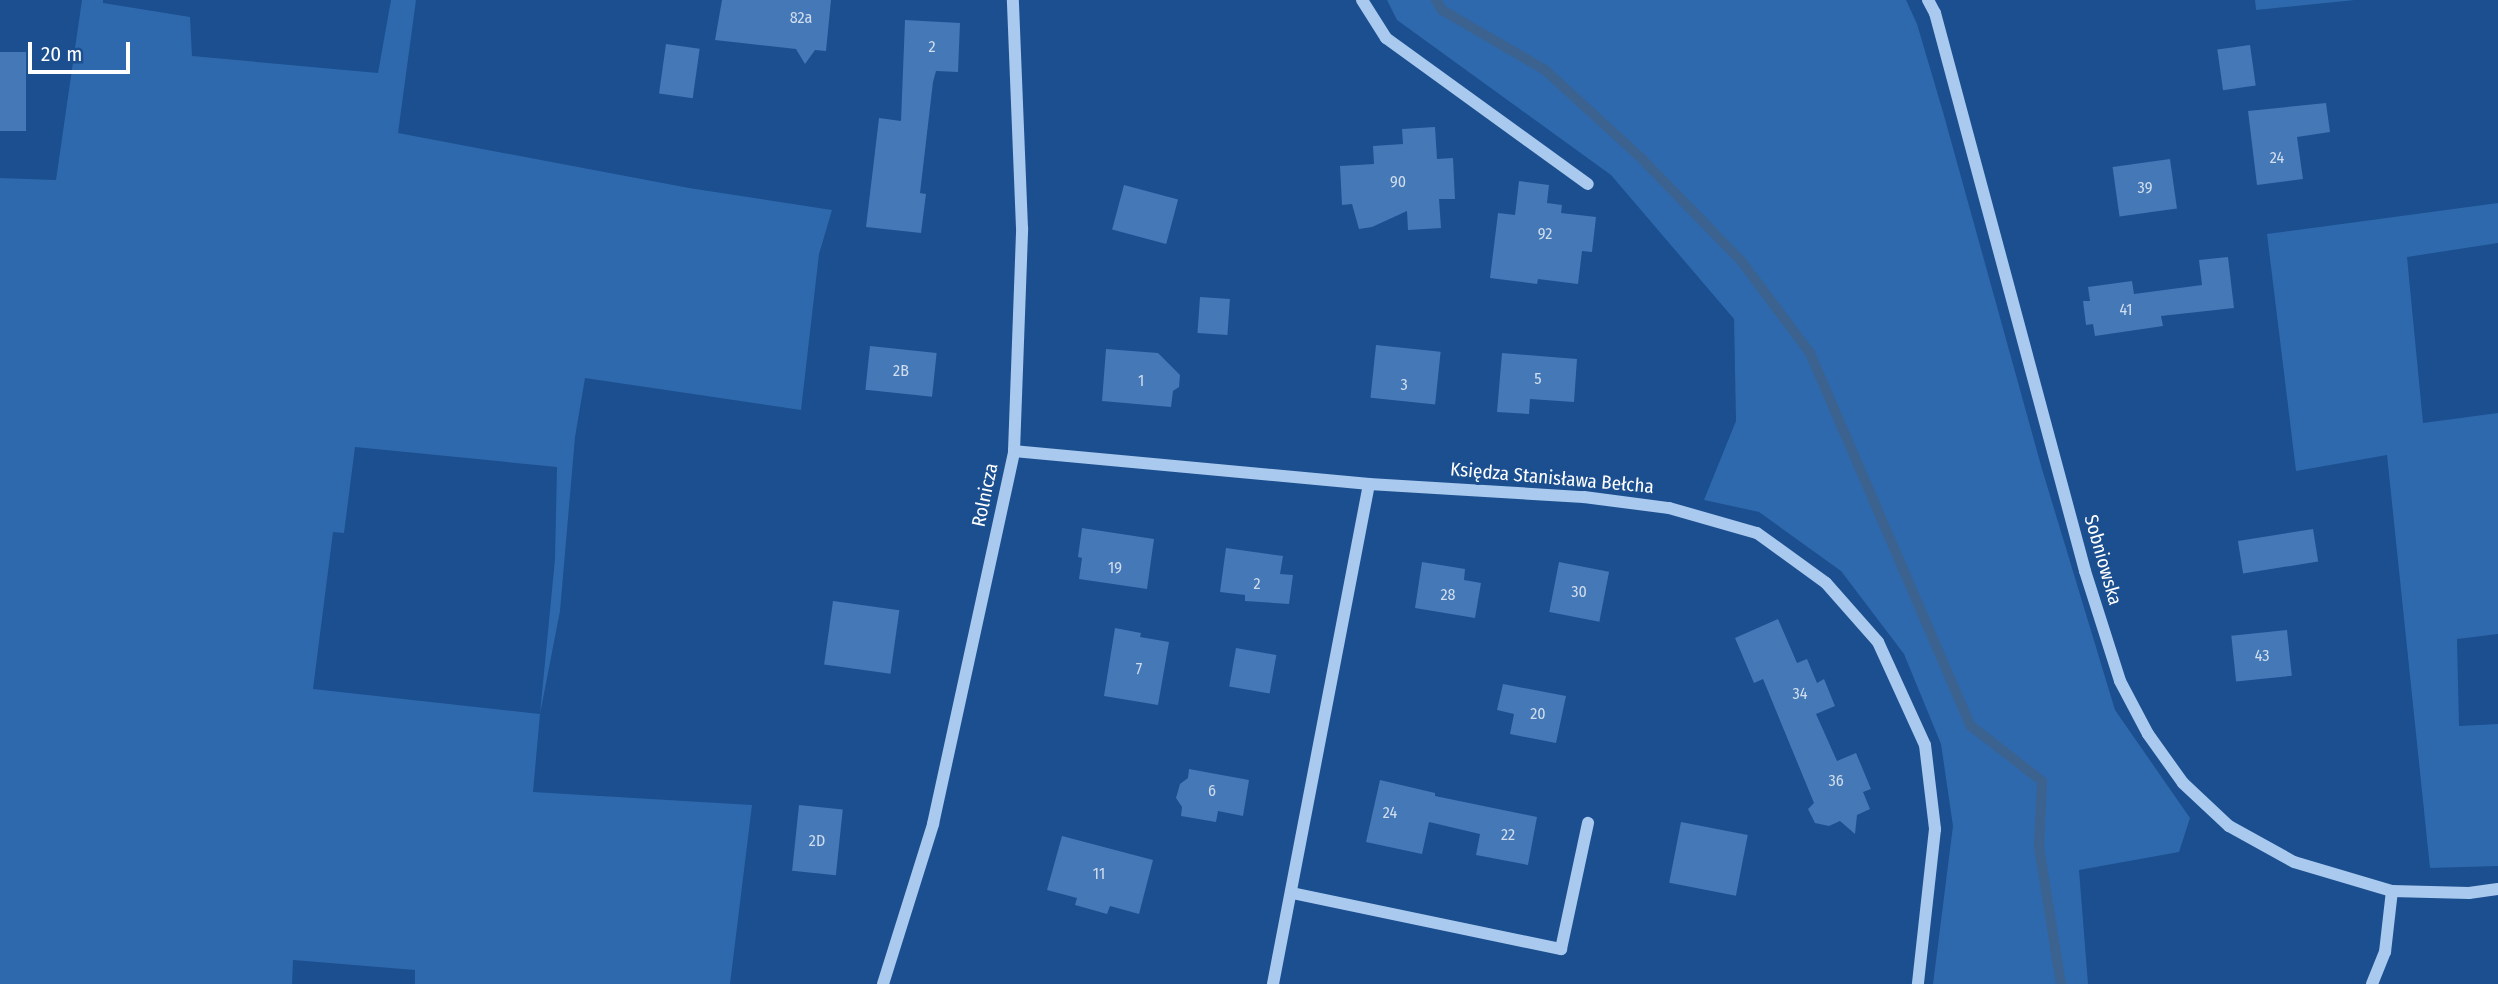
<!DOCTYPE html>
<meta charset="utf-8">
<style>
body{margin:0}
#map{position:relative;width:2498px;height:984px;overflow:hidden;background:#1b4f8f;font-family:"Fira Sans Condensed",sans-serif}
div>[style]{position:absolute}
.green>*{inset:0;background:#2e69ad}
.stream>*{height:10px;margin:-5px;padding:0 5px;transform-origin:5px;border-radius:5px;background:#3c6290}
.building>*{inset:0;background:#4478b7;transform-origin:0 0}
.minor>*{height:12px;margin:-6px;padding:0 6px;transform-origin:6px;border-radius:6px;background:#a9c9ee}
span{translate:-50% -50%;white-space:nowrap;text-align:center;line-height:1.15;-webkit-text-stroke:6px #1b4f8f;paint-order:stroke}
.number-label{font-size:16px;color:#d0dded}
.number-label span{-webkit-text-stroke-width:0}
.street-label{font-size:19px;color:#fff}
.scale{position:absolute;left:28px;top:42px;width:102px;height:32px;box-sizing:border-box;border:4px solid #fff;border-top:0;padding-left:9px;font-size:21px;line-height:24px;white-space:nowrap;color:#fff;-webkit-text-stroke:5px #1b4f8f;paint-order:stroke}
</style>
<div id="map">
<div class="green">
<div style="clip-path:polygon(evenodd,82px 0,103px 0,103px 3px,190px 17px,192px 56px,378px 73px,391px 0,416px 0,398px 133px,689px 188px,832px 210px,819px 254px,801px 410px,585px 378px,575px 437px,560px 611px,540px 714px,533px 792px,752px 805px,730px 984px,415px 984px,415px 970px,293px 960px,292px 984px,0 984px,0 178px,56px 180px,82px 0,355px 447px,557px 467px,555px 559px,540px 714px,313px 689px,333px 532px,344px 533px,355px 447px)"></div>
<div style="clip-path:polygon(1387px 0,1906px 0,1917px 24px,1943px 112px,2042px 469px,2115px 710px,2190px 818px,2179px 852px,2079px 870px,2088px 984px,1933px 984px,1953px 826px,1941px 744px,1904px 654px,1841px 571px,1759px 512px,1704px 500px,1736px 421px,1734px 319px,1611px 175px,1397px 20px)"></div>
<div style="clip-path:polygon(2255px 0,2355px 0,2256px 10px)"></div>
<div style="clip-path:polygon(2498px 203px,2498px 243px,2407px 257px,2423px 423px,2498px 413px,2498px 634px,2457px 639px,2459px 726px,2498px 724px,2498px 866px,2430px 868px,2387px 455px,2296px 471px,2267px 234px)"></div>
</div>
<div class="stream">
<div style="left:1436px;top:0;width:12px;rotate:59deg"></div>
<div style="left:1442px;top:10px;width:119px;rotate:30.2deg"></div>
<div style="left:1545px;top:70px;width:132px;rotate:42.5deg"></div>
<div style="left:1642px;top:159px;width:144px;rotate:45.8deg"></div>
<div style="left:1742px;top:262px;width:114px;rotate:53.2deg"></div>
<div style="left:1810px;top:353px;width:406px;rotate:66.7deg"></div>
<div style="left:1971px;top:726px;width:90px;rotate:37.8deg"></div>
<div style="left:2042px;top:781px;width:66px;rotate:92.6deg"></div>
<div style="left:2039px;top:847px;width:139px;rotate:80.9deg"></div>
</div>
<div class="building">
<div style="clip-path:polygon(722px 0,831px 0,826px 51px,815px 50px,805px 64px,796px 49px,715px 40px)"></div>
<div style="clip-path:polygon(905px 20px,960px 23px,958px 72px,936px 71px,933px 82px,920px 193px,926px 194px,921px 233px,866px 227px,879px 118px,901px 121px)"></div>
<div style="left:666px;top:44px;width:34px;height:50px;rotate:8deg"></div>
<div style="left:2250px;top:45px;width:41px;height:33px;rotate:82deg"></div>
<div style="left:0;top:52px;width:26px;height:79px"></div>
<div style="clip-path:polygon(2326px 103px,2330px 132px,2297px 137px,2303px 179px,2257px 185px,2248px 111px)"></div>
<div style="clip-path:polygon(1435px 127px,1437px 159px,1453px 158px,1455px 199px,1439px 199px,1441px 228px,1408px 230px,1407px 211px,1372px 227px,1359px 229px,1352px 204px,1342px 205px,1340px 166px,1374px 164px,1373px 146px,1403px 144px,1402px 129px)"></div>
<div style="left:2170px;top:159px;width:50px;height:58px;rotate:82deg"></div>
<div style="clip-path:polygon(1519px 181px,1549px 185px,1547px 203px,1562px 205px,1561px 213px,1596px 217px,1592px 252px,1582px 251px,1578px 284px,1538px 279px,1537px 284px,1490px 278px,1498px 213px,1515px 215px)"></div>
<div style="left:1124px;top:185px;width:56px;height:46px;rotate:15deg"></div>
<div style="clip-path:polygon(2228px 257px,2234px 308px,2161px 316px,2163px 326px,2095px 336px,2093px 324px,2086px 325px,2083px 301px,2090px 301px,2088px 287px,2132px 281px,2134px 294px,2202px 285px,2199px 260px)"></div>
<div style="left:1200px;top:297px;width:30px;height:36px;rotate:4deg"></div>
<div style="left:1376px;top:345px;width:65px;height:53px;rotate:6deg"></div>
<div style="left:870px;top:346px;width:67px;height:44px;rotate:6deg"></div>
<div style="clip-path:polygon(1106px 349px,1158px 353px,1180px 375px,1179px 387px,1173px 391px,1171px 407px,1102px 401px)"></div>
<div style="clip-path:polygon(1502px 353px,1577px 359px,1574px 402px,1530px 399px,1529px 414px,1497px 412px)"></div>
<div style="clip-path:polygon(1082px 528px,1154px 539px,1147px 589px,1079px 579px,1082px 558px,1078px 557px)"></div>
<div style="left:2313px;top:529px;width:33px;height:76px;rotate:81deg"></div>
<div style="clip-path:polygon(1226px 548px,1283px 556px,1280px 574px,1293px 575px,1289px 604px,1245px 601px,1245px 595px,1220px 592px)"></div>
<div style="clip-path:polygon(1422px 562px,1465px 569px,1464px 580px,1481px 583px,1475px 618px,1415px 608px)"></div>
<div style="left:1559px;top:562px;width:51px;height:51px;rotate:11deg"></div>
<div style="left:833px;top:601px;width:67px;height:64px;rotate:8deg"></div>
<div style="clip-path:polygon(1778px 619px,1797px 663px,1807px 659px,1817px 683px,1824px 679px,1835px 706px,1816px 714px,1837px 761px,1856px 753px,1871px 789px,1863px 792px,1870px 809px,1857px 815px,1855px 834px,1840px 821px,1829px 826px,1815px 823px,1808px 809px,1814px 803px,1763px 679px,1754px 683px,1735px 638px)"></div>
<div style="clip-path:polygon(1115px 628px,1141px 633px,1140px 637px,1169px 642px,1158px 705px,1104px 696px)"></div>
<div style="left:2287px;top:630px;width:46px;height:56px;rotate:84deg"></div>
<div style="left:1236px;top:648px;width:41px;height:39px;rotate:10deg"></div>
<div style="clip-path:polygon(1503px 684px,1566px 696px,1556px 743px,1510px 734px,1514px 714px,1497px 710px)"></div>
<div style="clip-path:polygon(1189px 769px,1249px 780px,1243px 816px,1218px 811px,1216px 822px,1181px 816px,1182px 807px,1176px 798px,1180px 784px,1188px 778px)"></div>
<div style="clip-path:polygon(1380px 780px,1435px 793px,1435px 796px,1537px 817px,1528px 865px,1476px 855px,1480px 834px,1429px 822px,1422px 854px,1366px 842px)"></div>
<div style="left:799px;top:805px;width:44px;height:66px;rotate:6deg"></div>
<div style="left:1681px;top:822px;width:68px;height:62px;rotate:11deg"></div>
<div style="clip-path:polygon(1062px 836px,1153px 860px,1139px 914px,1110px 906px,1107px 914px,1075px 905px,1077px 898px,1047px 890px)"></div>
</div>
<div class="minor">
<div style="left:1362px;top:0;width:45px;rotate:57.7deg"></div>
<div style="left:1386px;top:38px;width:249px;rotate:35.9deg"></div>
<div style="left:1928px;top:0;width:15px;rotate:62deg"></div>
<div style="left:1935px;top:13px;width:578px;rotate:74.95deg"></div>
<div style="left:2085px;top:571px;width:115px;rotate:72.3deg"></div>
<div style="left:2120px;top:681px;width:60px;rotate:62.2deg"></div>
<div style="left:2148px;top:734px;width:60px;rotate:54.5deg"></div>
<div style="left:2183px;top:783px;width:63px;rotate:43.1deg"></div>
<div style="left:2229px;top:826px;width:74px;rotate:29deg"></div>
<div style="left:2294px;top:862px;width:102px;rotate:16.5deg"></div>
<div style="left:2392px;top:891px;width:77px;rotate:1.5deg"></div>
<div style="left:2469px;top:893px;width:29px;rotate:-8deg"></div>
<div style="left:1014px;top:451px;width:357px;rotate:5.3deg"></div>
<div style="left:1369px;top:484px;width:215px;rotate:3.5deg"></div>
<div style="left:1584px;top:497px;width:86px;rotate:7.4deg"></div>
<div style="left:1669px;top:508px;width:91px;rotate:15.9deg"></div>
<div style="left:1757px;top:533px;width:85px;rotate:35.9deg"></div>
<div style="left:1826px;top:583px;width:79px;rotate:48.6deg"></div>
<div style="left:1878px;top:642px;width:113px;rotate:65.5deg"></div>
<div style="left:1925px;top:745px;width:85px;rotate:83.2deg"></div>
<div style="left:1935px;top:829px;width:156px;rotate:96.3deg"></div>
<div style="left:1292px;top:893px;width:275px;rotate:11.8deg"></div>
<div style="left:1561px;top:949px;width:129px;rotate:-77.9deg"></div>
<div style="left:883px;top:984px;width:168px;rotate:-72.6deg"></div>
<div style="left:933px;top:824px;width:382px;rotate:-77.7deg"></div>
<div style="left:1014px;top:451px;width:223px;rotate:-87.9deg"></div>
<div style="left:1022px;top:228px;width:228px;rotate:-92.3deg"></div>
<div style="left:1273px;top:984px;width:509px;rotate:-79.13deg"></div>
<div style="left:2372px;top:984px;width:35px;rotate:-68deg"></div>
<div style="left:2385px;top:952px;width:61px;rotate:-83.5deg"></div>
</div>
<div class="number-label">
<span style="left:801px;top:18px">82a</span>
<span style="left:932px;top:47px">2</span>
<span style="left:2277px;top:158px">24</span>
<span style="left:1398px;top:182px">90</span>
<span style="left:2145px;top:188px">39</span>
<span style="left:1545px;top:234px">92</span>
<span style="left:2126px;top:310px">41</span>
<span style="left:901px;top:371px">2B</span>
<span style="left:1538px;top:379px">5</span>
<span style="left:1141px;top:381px">1</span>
<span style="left:1404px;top:385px">3</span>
<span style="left:1115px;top:568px">19</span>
<span style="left:1257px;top:584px">2</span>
<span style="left:1579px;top:592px">30</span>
<span style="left:1448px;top:595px">28</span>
<span style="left:2262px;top:656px">43</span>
<span style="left:1139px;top:669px">7</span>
<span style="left:1800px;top:694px">34</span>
<span style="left:1538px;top:714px">20</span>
<span style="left:1836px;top:781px">36</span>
<span style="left:1212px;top:791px">6</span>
<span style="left:1390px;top:813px">24</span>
<span style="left:1508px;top:835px">22</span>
<span style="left:817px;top:841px">2D</span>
<span style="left:1099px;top:874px">11</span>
</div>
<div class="street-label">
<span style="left:1552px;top:478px;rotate:5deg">Księdza Stanisława Bełcha</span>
<span style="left:985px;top:495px;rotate:-78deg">Rolnicza</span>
<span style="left:2103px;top:560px;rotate:74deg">Sobniowska</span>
</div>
<div class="scale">20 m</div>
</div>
